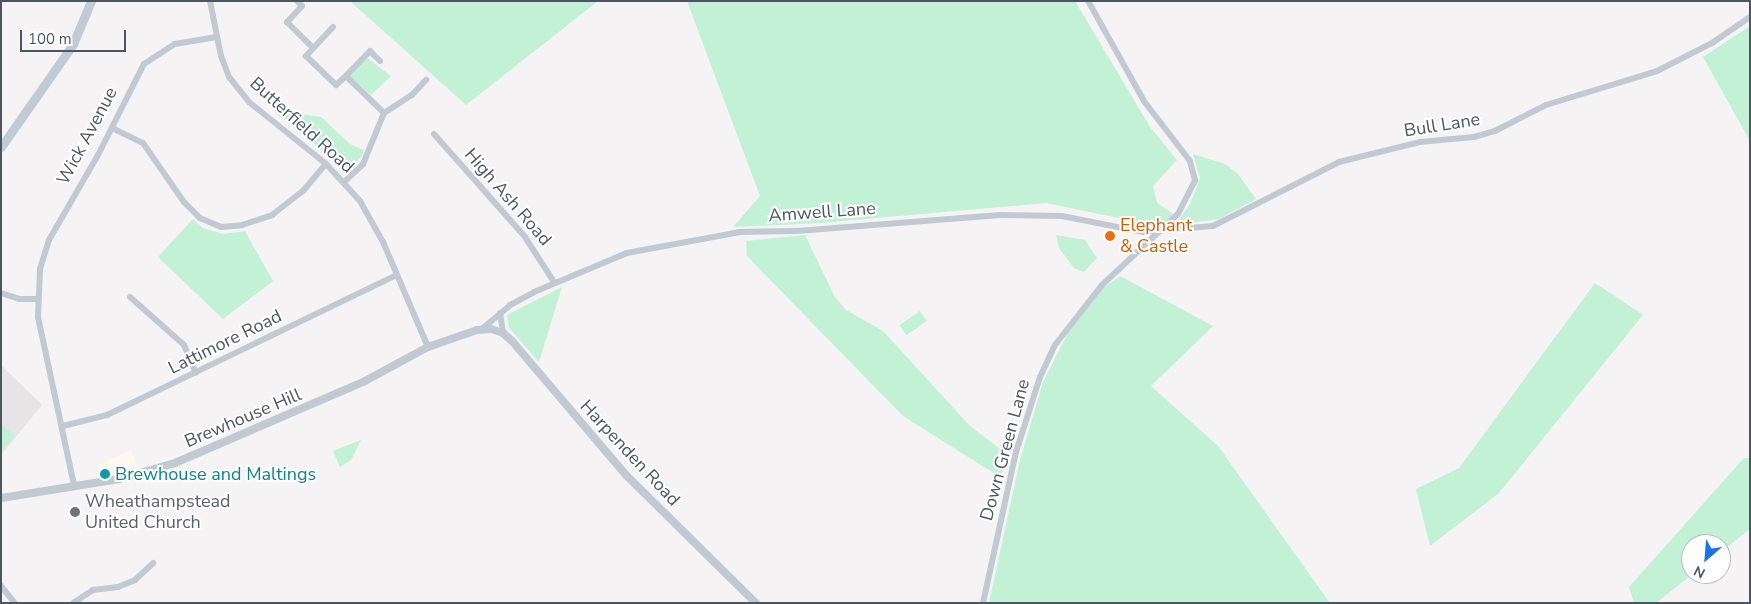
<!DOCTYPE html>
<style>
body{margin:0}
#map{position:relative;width:1751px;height:604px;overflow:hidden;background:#f5f3f3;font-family:"Nunito Sans",sans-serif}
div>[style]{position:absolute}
.commercial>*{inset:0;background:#fdf9ef}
.education>*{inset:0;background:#e6e4e5}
.green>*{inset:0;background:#c3f1d5;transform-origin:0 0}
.minor>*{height:6px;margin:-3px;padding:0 3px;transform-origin:3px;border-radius:3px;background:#c1cad2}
.tertiary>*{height:8px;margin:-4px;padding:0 4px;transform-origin:4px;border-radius:4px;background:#c1cad2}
.secondary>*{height:9px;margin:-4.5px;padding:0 4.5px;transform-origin:4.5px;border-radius:4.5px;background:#c1cbd6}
.dots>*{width:14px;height:14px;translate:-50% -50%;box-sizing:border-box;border:2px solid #fff;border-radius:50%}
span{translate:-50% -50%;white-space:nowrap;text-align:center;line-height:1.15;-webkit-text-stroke:4px #fff;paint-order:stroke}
.street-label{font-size:18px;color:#4a5661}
.food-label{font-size:18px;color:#c56008}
.left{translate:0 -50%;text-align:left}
.culture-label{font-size:18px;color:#0d838f}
.worship-label{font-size:18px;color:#5b616d}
.frame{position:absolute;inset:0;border:2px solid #4a5661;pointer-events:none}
.north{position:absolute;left:1681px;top:534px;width:50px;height:50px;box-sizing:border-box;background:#fff;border:1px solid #b7bbc0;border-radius:50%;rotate:207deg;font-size:14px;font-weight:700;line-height:20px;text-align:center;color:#4a5661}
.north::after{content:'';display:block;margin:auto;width:18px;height:22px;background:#1a73e8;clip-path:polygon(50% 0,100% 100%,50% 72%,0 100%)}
.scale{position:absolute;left:20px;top:30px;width:106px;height:22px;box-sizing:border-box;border:2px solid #4a5661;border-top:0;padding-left:6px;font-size:15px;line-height:18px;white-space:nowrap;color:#4a5661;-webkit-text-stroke:4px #fff;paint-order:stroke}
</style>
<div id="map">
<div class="commercial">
<div style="clip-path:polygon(131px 450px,139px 470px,100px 478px,99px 465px)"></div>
</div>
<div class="education">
<div style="clip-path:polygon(1px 365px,42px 405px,1px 455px)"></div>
</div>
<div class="green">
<div style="clip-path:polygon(350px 1px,598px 1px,466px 105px)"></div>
<div style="clip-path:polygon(687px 1px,1075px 1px,1150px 127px,1177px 160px,1153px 186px,1157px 203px,1175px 215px,1162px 227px,1046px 203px,820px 223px,733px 227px,760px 196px)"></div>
<div style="clip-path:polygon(1750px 26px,1750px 141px,1703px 57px)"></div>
<div style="clip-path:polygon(367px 58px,391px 76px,371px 95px,350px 76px)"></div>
<div style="clip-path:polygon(282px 111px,321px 117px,350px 144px,364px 150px,361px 157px,349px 170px,345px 169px,277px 114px)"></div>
<div style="clip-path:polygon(1193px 154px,1225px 164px,1238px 174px,1256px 199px,1219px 219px,1175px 225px,1190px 204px,1200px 178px)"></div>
<div style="clip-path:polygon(193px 219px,203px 228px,223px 234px,245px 231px,273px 281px,223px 319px,158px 257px)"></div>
<div style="clip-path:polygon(805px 235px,835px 297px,846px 310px,883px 331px,970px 426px,1009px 456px,1000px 477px,903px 416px,747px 256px,746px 241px)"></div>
<div style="clip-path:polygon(1056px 235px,1085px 240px,1097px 258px,1084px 272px,1074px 268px,1059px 248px)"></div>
<div style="clip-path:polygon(1120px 276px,1213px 326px,1151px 386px,1218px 446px,1330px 603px,989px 603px,1020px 460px,1043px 382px,1072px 325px,1103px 288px)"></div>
<div style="clip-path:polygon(1595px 283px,1643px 315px,1499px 493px,1430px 546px,1416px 489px,1459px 468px)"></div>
<div style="clip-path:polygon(562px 287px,539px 362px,509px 328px,507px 315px)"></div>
<div style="left:920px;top:311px;width:12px;height:25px;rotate:55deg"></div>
<div style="clip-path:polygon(1px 424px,15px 436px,1px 451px)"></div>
<div style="clip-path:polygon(361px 440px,351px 460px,340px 467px,333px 451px)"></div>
<div style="clip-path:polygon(1744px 458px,1750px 458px,1750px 529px,1721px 552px,1721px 544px,1691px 544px,1693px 574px,1656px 603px,1634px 603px,1629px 587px)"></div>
</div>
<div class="minor">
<div style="left:210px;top:1px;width:56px;rotate:78.7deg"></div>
<div style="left:221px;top:56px;width:22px;rotate:69deg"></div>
<div style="left:229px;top:77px;width:32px;rotate:51deg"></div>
<div style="left:249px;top:102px;width:99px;rotate:38.8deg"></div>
<div style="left:326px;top:164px;width:50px;rotate:47.4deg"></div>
<div style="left:360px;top:201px;width:47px;rotate:60.7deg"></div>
<div style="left:383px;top:242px;width:114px;rotate:66.8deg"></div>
<div style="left:297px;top:1px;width:7px;rotate:45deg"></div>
<div style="left:302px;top:6px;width:22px;rotate:133deg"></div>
<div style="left:287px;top:22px;width:37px;rotate:45deg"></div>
<div style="left:333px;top:27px;width:40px;rotate:133deg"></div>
<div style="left:306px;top:56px;width:42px;rotate:44deg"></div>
<div style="left:336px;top:85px;width:13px;rotate:-42deg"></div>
<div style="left:380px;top:61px;width:14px;rotate:-135deg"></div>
<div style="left:370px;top:51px;width:35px;rotate:134deg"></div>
<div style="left:346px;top:76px;width:53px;rotate:44.2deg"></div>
<div style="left:112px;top:128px;width:34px;rotate:26deg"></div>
<div style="left:143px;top:143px;width:72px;rotate:55.2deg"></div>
<div style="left:184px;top:202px;width:23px;rotate:45deg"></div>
<div style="left:200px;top:218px;width:23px;rotate:23deg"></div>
<div style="left:221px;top:227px;width:21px;rotate:-5deg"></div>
<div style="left:242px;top:225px;width:32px;rotate:-18deg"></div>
<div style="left:272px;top:215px;width:39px;rotate:-38deg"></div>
<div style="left:303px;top:191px;width:35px;rotate:-50deg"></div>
<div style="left:434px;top:134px;width:137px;rotate:48.5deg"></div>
<div style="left:525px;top:237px;width:54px;rotate:57.2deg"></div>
<div style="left:344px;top:182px;width:26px;rotate:-43deg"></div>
<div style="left:363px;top:164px;width:55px;rotate:-67.6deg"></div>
<div style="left:384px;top:113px;width:33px;rotate:-33deg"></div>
<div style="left:412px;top:95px;width:21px;rotate:-47deg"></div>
<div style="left:1px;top:293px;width:19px;rotate:18deg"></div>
<div style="left:19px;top:299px;width:18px"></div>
<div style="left:130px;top:297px;width:72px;rotate:41.6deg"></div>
<div style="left:184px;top:345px;width:30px;rotate:67deg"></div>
<div style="left:500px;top:313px;width:20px;rotate:81deg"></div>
<div style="left:483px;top:328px;width:35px;rotate:-40deg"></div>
<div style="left:510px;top:305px;width:27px;rotate:-28deg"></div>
<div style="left:534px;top:292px;width:101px;rotate:-22.8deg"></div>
<div style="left:627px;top:253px;width:115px;rotate:-10.5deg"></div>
<div style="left:740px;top:232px;width:57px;rotate:-1deg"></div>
<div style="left:797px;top:231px;width:204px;rotate:-4.5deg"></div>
<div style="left:1000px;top:215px;width:62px;rotate:0.9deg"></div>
<div style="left:1062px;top:216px;width:83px;rotate:11.2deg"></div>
<div style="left:1143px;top:232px;width:70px;rotate:-4.9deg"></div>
<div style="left:1213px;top:226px;width:141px;rotate:-26.9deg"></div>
<div style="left:1339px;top:162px;width:83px;rotate:-13.9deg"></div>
<div style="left:1420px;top:142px;width:54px;rotate:-5.3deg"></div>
<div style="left:1474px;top:137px;width:22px;rotate:-16deg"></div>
<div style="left:1495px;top:131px;width:57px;rotate:-27deg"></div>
<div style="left:1546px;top:105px;width:116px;rotate:-17deg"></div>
<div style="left:1657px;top:71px;width:62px;rotate:-27deg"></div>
<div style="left:1712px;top:43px;width:46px;rotate:-34.4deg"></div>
<div style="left:63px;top:426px;width:45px;rotate:-14deg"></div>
<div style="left:107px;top:415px;width:322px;rotate:-25.8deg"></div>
<div style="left:74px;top:485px;width:172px;rotate:-102.1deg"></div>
<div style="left:38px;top:317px;width:48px;rotate:-87.6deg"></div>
<div style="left:40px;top:269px;width:30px;rotate:-73deg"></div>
<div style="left:49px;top:240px;width:96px;rotate:-60deg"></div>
<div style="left:97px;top:157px;width:104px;rotate:-63.2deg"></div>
<div style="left:144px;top:64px;width:37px;rotate:-33deg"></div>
<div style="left:175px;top:44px;width:42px;rotate:-9.7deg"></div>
<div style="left:1px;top:586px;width:22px;rotate:51deg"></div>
<div style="left:73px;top:603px;width:24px;rotate:-33deg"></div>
<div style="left:93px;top:590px;width:25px;rotate:-7deg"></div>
<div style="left:118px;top:587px;width:18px;rotate:-22deg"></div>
<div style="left:135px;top:580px;width:25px;rotate:-43deg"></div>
<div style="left:983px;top:603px;width:155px;rotate:-77.7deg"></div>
<div style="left:1016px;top:452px;width:79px;rotate:-72.3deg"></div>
<div style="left:1040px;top:377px;width:35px;rotate:-65deg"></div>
<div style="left:1055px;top:345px;width:76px;rotate:-51.9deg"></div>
<div style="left:1102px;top:285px;width:104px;rotate:-43.1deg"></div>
<div style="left:1178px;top:214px;width:38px;rotate:-63deg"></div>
<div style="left:1195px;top:180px;width:20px;rotate:-105deg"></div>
<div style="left:1190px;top:161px;width:76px;rotate:-127.5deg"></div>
<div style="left:1144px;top:101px;width:115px;rotate:-119.2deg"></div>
</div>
<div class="tertiary">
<div style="left:1px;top:498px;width:120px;rotate:-9.1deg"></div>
<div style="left:119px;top:479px;width:58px;rotate:-15.9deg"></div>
<div style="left:175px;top:463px;width:207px;rotate:-23.3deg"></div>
<div style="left:365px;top:381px;width:72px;rotate:-28.4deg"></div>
<div style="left:428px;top:347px;width:52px;rotate:-19.1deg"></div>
<div style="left:477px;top:330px;width:14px;rotate:-4deg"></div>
<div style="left:491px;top:329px;width:13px;rotate:18deg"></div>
<div style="left:503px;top:333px;width:12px;rotate:42deg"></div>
<div style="left:512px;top:341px;width:177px;rotate:49.6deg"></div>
<div style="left:627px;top:476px;width:181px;rotate:44.6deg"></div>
</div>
<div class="secondary">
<div style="left:1px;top:147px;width:126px;rotate:-55deg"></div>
<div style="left:73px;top:44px;width:47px;rotate:-67.3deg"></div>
</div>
<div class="dots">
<div style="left:1110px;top:236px;background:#e8710a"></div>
<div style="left:105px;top:474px;background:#0f9aa8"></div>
<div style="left:75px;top:512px;background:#6b7280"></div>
</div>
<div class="street-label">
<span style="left:302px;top:125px;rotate:42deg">Butterfield Road</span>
<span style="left:1442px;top:125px;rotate:-9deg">Bull Lane</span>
<span style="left:87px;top:136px;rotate:-62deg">Wick Avenue</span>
<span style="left:508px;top:197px;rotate:49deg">High Ash Road</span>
<span style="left:822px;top:212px;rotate:-4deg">Amwell Lane</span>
<span style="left:225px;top:342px;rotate:-26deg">Lattimore Road</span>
<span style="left:243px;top:418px;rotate:-23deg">Brewhouse Hill</span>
<span style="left:1005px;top:450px;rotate:-75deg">Down Green Lane</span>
<span style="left:630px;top:453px;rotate:47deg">Harpenden Road</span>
</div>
<div class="food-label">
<span class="left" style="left:1120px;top:236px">Elephant<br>&amp; Castle</span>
</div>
<div class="culture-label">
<span class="left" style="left:115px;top:474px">Brewhouse and Maltings</span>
</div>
<div class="worship-label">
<span class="left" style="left:85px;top:512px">Wheathampstead<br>United Church</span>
</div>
<div class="frame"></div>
<div class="north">N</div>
<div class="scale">100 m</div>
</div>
